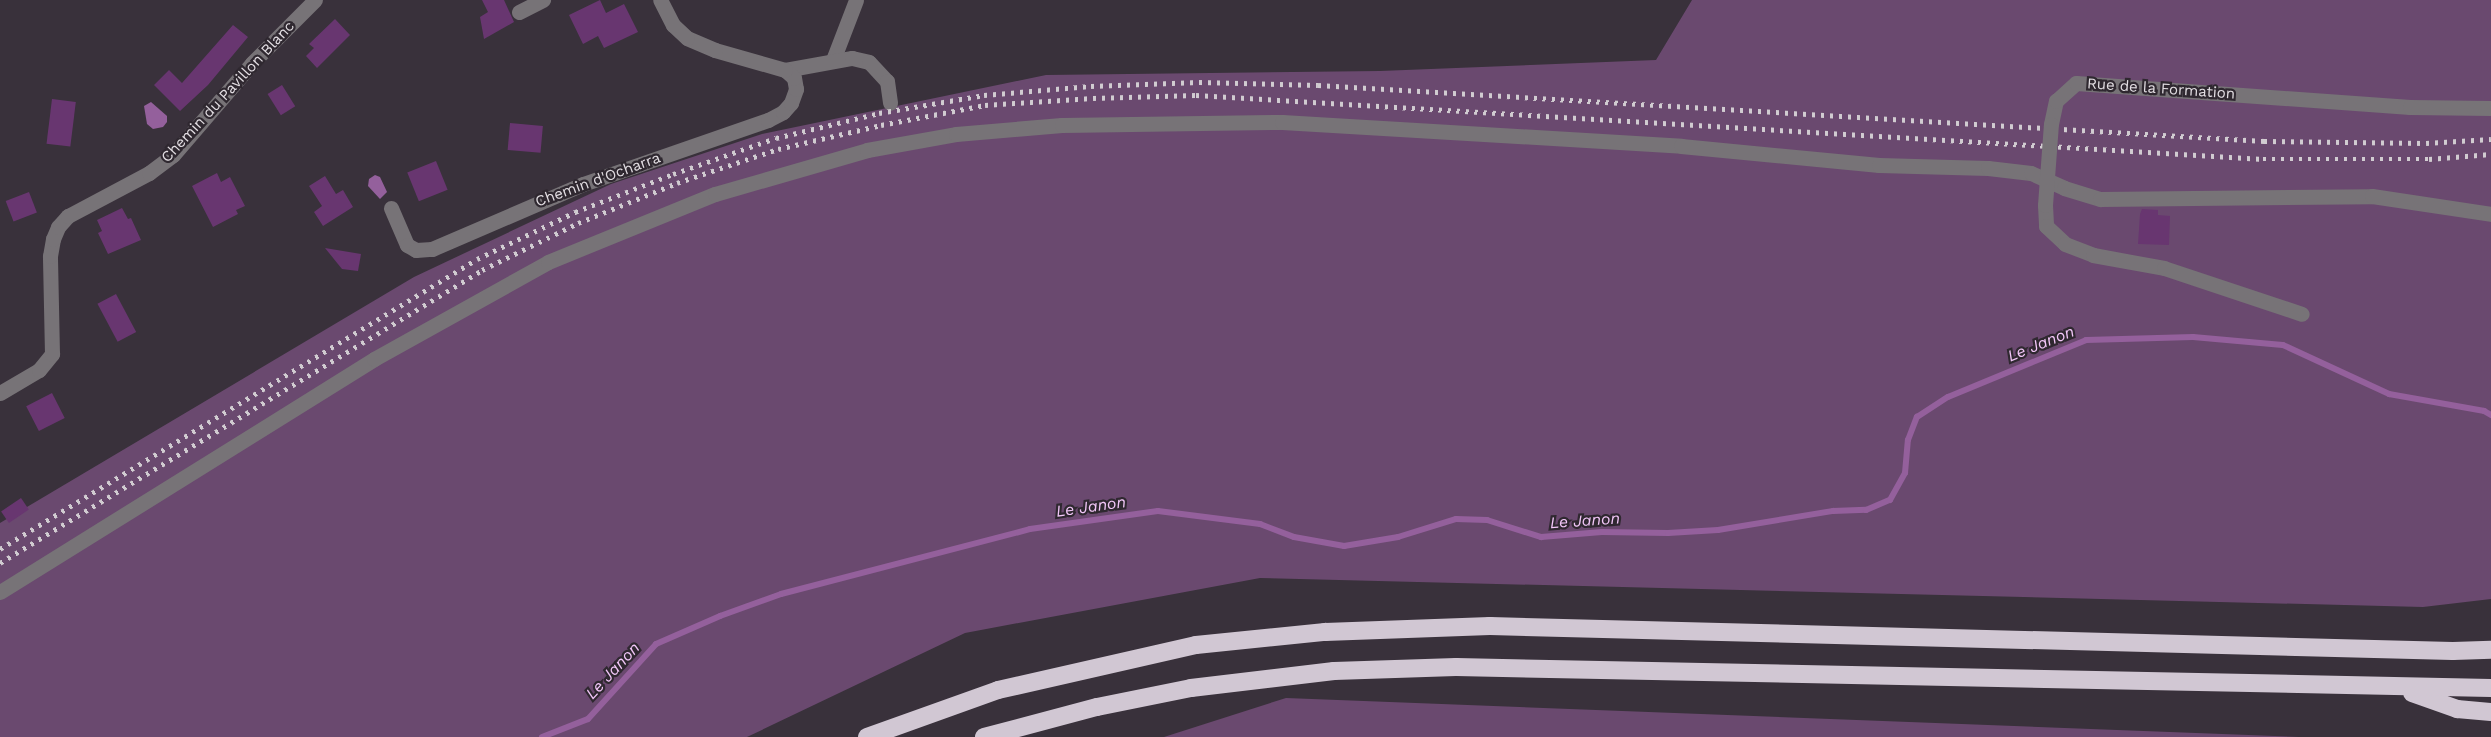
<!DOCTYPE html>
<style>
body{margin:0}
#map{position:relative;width:2491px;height:737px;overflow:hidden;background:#39313b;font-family:"Work Sans",sans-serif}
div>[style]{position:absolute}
.green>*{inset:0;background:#6a496f}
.water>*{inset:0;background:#94609c}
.stream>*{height:6px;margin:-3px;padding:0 3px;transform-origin:3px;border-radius:3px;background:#94609c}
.building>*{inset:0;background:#683670;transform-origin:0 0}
.minor>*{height:15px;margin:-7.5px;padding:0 7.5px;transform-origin:7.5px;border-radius:7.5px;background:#777377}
.highway>*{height:18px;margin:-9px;padding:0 9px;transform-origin:9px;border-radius:9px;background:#d1c7d3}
.rail>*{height:4.5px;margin-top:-2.25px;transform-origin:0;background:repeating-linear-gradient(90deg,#d1ccd1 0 3px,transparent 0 9px)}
.minor-bridge>*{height:15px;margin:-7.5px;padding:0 7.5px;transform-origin:7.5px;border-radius:7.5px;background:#777377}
span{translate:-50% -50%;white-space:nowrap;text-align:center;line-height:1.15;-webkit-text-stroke:4.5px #2f2830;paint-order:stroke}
.street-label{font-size:15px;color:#e3dee3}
.water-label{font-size:16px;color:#f3c7f9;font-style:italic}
</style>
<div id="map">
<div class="green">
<div style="clip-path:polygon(1692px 0,2491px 0,2491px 599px,2423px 607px,1260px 578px,965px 633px,747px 737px,0 737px,0 523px,414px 277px,611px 184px,762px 134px,1046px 75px,1380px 71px,1656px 60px)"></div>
<div style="clip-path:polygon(1286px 698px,2299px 737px,1164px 737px)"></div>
</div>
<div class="water">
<div style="clip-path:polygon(151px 102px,167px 116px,167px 122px,163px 127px,153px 129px,147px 124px,144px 106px)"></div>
<div style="clip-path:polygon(375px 175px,380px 177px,387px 192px,380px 199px,368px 186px,369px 179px)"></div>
</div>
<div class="stream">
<div style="left:542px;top:737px;width:49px;rotate:-21.4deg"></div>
<div style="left:588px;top:719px;width:101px;rotate:-47.8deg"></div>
<div style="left:656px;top:644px;width:70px;rotate:-23.6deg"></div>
<div style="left:720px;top:616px;width:65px;rotate:-19.8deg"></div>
<div style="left:781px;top:594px;width:257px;rotate:-14.6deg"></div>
<div style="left:1030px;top:529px;width:129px;rotate:-8deg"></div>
<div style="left:1158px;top:511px;width:103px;rotate:7.3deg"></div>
<div style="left:1260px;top:524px;width:36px;rotate:21deg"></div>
<div style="left:1294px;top:537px;width:51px;rotate:10.2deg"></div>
<div style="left:1344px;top:546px;width:55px;rotate:-9.5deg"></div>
<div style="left:1398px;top:537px;width:61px;rotate:-17.2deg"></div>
<div style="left:1456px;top:519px;width:31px;rotate:2deg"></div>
<div style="left:1487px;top:520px;width:57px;rotate:17.5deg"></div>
<div style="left:1541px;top:537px;width:61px;rotate:-4.7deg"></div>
<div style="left:1602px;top:532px;width:66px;rotate:0.9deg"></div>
<div style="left:1668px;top:533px;width:50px;rotate:-3.4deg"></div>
<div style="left:1718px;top:530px;width:117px;rotate:-9.4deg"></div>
<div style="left:1833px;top:511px;width:33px;rotate:-2deg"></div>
<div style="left:1866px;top:510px;width:26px;rotate:-23deg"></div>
<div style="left:1890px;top:500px;width:31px;rotate:-61deg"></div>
<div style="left:1905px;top:473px;width:33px;rotate:-85deg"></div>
<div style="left:1908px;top:440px;width:25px;rotate:-69deg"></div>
<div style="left:1917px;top:417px;width:37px;rotate:-33deg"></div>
<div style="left:1948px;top:397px;width:149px;rotate:-22.4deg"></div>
<div style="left:2086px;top:340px;width:107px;rotate:-1.6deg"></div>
<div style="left:2193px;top:337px;width:90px;rotate:5.1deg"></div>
<div style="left:2283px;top:345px;width:117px;rotate:24.8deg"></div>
<div style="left:2389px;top:394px;width:97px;rotate:10.1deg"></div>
<div style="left:2484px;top:411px;width:8px;rotate:30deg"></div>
</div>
<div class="building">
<div style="clip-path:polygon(482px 0,504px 0,514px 22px,484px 39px,480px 17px,488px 12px)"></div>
<div style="clip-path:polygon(600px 0,606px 13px,624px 4px,638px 32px,604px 48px,598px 36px,583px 44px,569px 15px)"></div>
<div style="clip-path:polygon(335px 19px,350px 35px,317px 68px,306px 56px,314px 48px,309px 44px)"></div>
<div style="clip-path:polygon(233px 25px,248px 37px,208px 85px,180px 111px,154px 85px,169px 70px,182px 83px)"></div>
<div style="left:282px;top:85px;width:25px;height:17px;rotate:58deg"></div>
<div style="left:52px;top:99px;width:24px;height:45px;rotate:7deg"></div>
<div style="left:510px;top:123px;width:33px;height:27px;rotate:5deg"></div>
<div style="left:436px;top:161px;width:31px;height:31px;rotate:68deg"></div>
<div style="clip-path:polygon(217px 173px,221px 182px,230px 177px,245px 206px,236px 210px,238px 214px,213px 227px,192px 186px)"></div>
<div style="clip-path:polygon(325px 176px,336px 194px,343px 190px,353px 207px,323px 226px,314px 212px,322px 206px,309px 186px)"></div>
<div style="left:29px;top:192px;width:22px;height:25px;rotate:69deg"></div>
<div style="clip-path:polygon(122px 208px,128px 219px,131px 218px,141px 240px,108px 254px,98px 233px,102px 231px,97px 220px)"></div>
<div style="clip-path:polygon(2142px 209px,2158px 210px,2158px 215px,2170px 216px,2169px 245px,2138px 244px,2140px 214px)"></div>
<div style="clip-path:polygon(325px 248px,361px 254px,358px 271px,342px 269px)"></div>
<div style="left:116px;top:294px;width:43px;height:21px;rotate:62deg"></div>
<div style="left:52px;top:393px;width:28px;height:29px;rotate:63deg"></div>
<div style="left:21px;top:498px;width:14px;height:24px;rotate:56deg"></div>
</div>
<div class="minor">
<div style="left:519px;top:12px;width:27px;rotate:-27deg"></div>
<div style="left:833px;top:60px;width:64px;rotate:-69deg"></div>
<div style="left:785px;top:70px;width:68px;rotate:-10.2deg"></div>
<div style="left:852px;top:58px;width:17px;rotate:13deg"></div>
<div style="left:869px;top:62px;width:26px;rotate:47deg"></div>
<div style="left:887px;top:81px;width:22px;rotate:82deg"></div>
<div style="left:2051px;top:124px;width:24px;rotate:-78deg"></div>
<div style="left:2056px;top:101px;width:27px;rotate:-42deg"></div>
<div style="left:2076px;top:83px;width:335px;rotate:4.1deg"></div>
<div style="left:2410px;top:107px;width:81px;rotate:0.7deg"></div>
<div style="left:2045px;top:205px;width:21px;rotate:87deg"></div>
<div style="left:2046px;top:226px;width:26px;rotate:43deg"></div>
<div style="left:2065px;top:244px;width:30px;rotate:21deg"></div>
<div style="left:2093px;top:255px;width:72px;rotate:10.4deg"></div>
<div style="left:2164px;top:268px;width:145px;rotate:18.4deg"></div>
<div style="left:391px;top:208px;width:40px;rotate:66.6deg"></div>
<div style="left:407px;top:245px;width:10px;rotate:29deg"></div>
<div style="left:416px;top:250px;width:16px;rotate:-4deg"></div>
<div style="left:432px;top:249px;width:164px;rotate:-23.3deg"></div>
<div style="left:583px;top:184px;width:196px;rotate:-19.1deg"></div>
<div style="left:768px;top:120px;width:17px;rotate:-28deg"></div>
<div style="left:783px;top:112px;width:12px;rotate:-48deg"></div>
<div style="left:791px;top:103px;width:15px;rotate:-70deg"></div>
<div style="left:796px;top:89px;width:11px;rotate:-100deg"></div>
<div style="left:794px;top:78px;width:12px;rotate:-138deg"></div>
<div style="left:785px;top:70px;width:73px;rotate:-164.1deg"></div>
<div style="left:715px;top:50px;width:30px;rotate:-157deg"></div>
<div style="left:687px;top:38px;width:19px;rotate:-137deg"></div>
<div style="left:673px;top:25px;width:28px;rotate:-117deg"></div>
<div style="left:0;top:393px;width:45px;rotate:-30.5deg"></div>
<div style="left:39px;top:370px;width:21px;rotate:-51deg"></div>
<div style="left:52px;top:354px;width:98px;rotate:-91.2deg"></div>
<div style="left:50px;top:256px;width:17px;rotate:-80deg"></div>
<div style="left:53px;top:239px;width:13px;rotate:-67deg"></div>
<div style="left:58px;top:227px;width:15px;rotate:-48deg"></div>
<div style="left:68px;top:216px;width:92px;rotate:-28deg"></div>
<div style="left:149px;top:173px;width:30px;rotate:-37deg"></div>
<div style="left:173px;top:155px;width:121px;rotate:-49.3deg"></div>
<div style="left:252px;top:63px;width:89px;rotate:-45deg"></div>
<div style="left:0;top:592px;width:441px;rotate:-31.9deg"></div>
<div style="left:374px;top:359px;width:199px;rotate:-29.1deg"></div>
<div style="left:548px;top:262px;width:180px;rotate:-22.2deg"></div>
<div style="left:715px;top:194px;width:158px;rotate:-16.1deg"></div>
<div style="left:867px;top:150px;width:90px;rotate:-10.2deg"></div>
<div style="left:956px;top:134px;width:106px;rotate:-4.9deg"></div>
<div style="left:1062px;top:125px;width:220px;rotate:-0.8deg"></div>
<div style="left:1282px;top:122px;width:400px;rotate:3.4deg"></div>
<div style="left:1681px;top:146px;width:199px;rotate:5.5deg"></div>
<div style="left:1879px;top:165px;width:109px;rotate:1.6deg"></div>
<div style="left:1988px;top:168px;width:43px;rotate:6.6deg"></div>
<div style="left:2031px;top:173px;width:36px;rotate:24deg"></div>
<div style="left:2064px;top:188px;width:38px;rotate:17deg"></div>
<div style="left:2100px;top:199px;width:272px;rotate:-0.6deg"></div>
<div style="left:2372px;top:196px;width:120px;rotate:8.6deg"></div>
</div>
<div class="highway">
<div style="left:2412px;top:693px;width:48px;rotate:19.6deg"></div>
<div style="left:2457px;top:709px;width:34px;rotate:5deg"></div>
<div style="left:867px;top:737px;width:139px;rotate:-19.7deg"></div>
<div style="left:998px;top:690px;width:203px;rotate:-12.8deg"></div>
<div style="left:1196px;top:645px;width:130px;rotate:-5.8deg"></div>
<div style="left:1325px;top:632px;width:165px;rotate:-2.1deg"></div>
<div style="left:1490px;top:626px;width:963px;rotate:1.49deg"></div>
<div style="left:2453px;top:651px;width:38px;rotate:-2deg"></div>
<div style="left:984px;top:737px;width:117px;rotate:-14.9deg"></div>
<div style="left:1097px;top:707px;width:96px;rotate:-11.4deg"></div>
<div style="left:1191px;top:688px;width:144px;rotate:-6.8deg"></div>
<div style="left:1334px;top:671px;width:122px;rotate:-1.9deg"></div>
<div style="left:1456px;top:667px;width:1035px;rotate:1.16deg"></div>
</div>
<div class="rail">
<div style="left:0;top:549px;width:558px;rotate:-31.3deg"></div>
<div style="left:477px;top:259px;width:109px;rotate:-25.6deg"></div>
<div style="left:575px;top:212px;width:105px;rotate:-21.2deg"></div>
<div style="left:673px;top:174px;width:109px;rotate:-19.3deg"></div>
<div style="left:776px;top:138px;width:106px;rotate:-13.6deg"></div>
<div style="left:879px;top:113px;width:107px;rotate:-9.7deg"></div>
<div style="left:984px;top:95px;width:107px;rotate:-4.8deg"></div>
<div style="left:1091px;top:86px;width:108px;rotate:-2.1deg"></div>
<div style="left:1199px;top:82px;width:119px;rotate:1.4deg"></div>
<div style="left:1318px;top:85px;width:948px;rotate:3.39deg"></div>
<div style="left:2264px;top:141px;width:162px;rotate:0.7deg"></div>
<div style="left:2426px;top:143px;width:65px;rotate:-3.5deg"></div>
<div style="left:0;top:563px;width:564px;rotate:-31.29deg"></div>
<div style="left:482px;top:270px;width:107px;rotate:-26.1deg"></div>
<div style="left:578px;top:223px;width:107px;rotate:-22deg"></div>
<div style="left:677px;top:183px;width:107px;rotate:-18.6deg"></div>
<div style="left:778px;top:149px;width:106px;rotate:-13.1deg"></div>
<div style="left:881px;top:125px;width:106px;rotate:-10.9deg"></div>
<div style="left:985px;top:105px;width:108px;rotate:-3.7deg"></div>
<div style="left:1093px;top:98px;width:103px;rotate:-1.7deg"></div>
<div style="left:1196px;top:95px;width:1069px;rotate:3.43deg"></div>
<div style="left:2263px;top:159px;width:166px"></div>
<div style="left:2429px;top:159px;width:62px;rotate:-4.6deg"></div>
</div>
<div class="minor-bridge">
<div style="left:2045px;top:205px;width:81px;rotate:-85.8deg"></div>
</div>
<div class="street-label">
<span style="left:2161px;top:89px;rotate:4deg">Rue de la Formation</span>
<span style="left:228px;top:92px;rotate:-47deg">Chemin du Pavillon Blanc</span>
<span style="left:598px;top:180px;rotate:-20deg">Chemin d'Ocharra</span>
</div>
<div class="water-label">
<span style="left:2041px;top:344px;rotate:-22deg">Le Janon</span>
<span style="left:1091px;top:507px;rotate:-8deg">Le Janon</span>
<span style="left:1585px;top:521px;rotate:-4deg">Le Janon</span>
<span style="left:613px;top:671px;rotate:-47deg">Le Janon</span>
</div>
</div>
